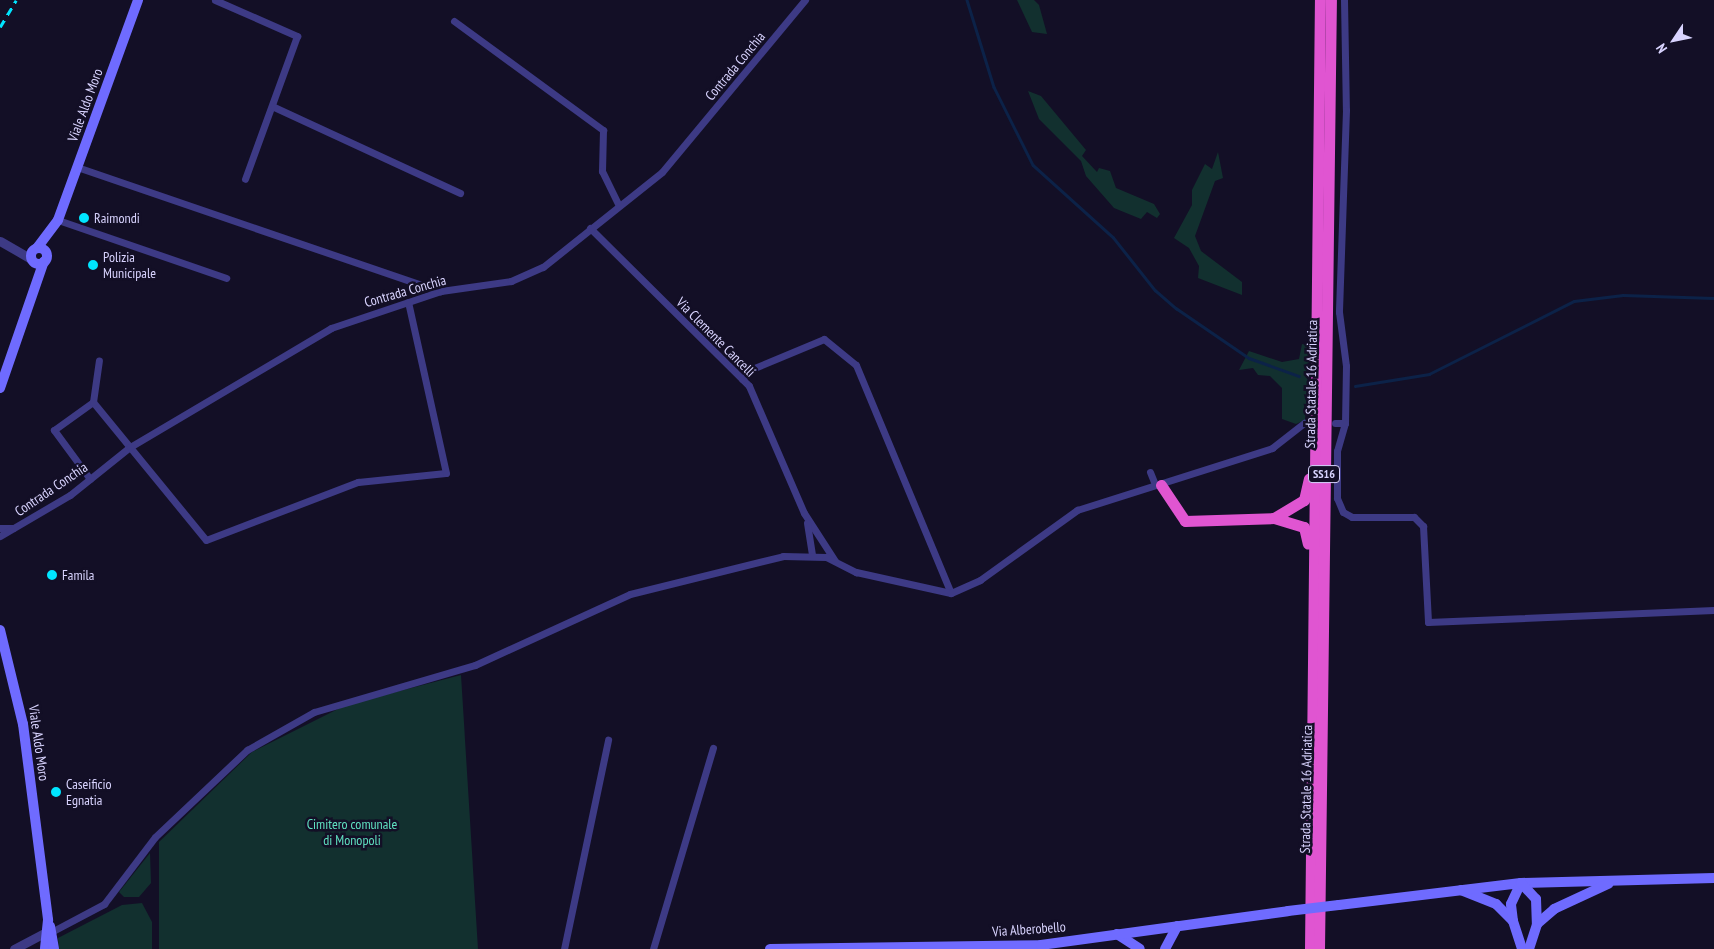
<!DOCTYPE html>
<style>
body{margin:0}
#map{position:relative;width:1714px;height:949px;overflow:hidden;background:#130f26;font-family:"PT Sans Narrow",sans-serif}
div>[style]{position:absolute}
.green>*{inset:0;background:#12302f}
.stream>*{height:2.5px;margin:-1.25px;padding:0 1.25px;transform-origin:1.25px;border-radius:1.25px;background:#0c2248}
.minor>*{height:7px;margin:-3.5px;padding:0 3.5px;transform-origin:3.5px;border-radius:3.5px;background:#3d3a85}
.tertiary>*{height:9px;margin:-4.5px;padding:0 4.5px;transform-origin:4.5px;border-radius:4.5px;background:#3d3a85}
.secondary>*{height:10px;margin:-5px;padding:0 5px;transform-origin:5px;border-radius:5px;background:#6f6bff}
.secondary>.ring{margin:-5px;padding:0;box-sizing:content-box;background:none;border:10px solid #6f6bff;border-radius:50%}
.trunk>*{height:11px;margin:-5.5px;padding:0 5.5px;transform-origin:5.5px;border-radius:5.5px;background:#e055d1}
.rail>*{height:2.5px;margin-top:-1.25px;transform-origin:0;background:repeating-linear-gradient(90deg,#00e5ff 0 8px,transparent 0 14px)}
.secondary-bridge>*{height:10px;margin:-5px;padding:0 5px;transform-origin:5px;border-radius:5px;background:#6f6bff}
.dots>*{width:14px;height:14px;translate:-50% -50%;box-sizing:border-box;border:2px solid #130f26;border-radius:50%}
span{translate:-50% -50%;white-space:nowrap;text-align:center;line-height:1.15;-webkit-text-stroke:5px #130f26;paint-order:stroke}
.shield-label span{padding:1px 4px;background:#130f26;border:1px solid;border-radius:4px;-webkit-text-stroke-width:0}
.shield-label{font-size:12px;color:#d9d4ff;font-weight:700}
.street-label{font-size:14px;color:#d9d4ff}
.poi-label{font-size:14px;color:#d9d4ff}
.left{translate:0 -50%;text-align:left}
.park-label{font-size:14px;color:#5fe0c0}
.north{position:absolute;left:1649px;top:15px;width:50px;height:50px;-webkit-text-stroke:4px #130f26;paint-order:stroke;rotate:236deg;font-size:14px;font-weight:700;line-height:20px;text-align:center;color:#d9d4ff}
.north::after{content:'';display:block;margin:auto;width:18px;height:22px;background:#d9d4ff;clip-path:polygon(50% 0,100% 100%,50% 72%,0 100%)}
</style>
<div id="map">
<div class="green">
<div style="clip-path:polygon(1017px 0,1034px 0,1039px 5px,1047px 34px,1032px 32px)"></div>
<div style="clip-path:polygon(1028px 91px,1041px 96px,1086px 150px,1082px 156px,1097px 172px,1099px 168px,1110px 171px,1116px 188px,1154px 204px,1160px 214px,1157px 218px,1147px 212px,1141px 219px,1114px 208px,1086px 176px,1081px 161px,1039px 119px)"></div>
<div style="clip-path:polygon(1218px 152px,1223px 178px,1215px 181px,1195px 236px,1201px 251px,1242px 282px,1242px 295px,1198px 278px,1199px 266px,1189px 248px,1174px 238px,1192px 205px,1192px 190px,1205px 164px,1212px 169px)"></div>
<div style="clip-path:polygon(1302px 344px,1310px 346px,1305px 420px,1296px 424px,1282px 419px,1282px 388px,1270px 376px,1258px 375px,1253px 368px,1239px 370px,1249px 351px,1282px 362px,1299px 359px)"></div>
<div style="clip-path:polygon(461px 675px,478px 949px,159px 949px,159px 842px,252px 752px,346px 705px)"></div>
<div style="clip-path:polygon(150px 853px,151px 883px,139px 897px,124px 897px,119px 892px)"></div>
<div style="clip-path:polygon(142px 903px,152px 922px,152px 949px,59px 949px,58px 938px,122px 905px)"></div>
</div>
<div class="stream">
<div style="left:967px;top:0;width:91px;rotate:72.8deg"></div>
<div style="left:994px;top:87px;width:87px;rotate:63.4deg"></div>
<div style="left:1033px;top:165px;width:108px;rotate:42deg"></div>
<div style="left:1113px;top:237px;width:68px;rotate:51.6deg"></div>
<div style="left:1155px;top:290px;width:28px;rotate:41deg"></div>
<div style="left:1176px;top:308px;width:88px;rotate:34.4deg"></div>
<div style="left:1249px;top:358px;width:53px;rotate:19.8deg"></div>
<div style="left:1355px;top:386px;width:75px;rotate:-9.2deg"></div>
<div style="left:1429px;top:374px;width:162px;rotate:-26.7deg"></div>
<div style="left:1574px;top:301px;width:49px;rotate:-7deg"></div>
<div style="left:1623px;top:295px;width:91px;rotate:1.9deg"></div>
</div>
<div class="minor">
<div style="left:215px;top:0;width:90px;rotate:23.7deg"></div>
<div style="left:297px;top:36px;width:152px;rotate:110deg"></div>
<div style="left:1344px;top:0;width:110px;rotate:89deg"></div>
<div style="left:1346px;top:110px;width:202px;rotate:92deg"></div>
<div style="left:1339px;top:312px;width:54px;rotate:82.6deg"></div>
<div style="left:1346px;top:366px;width:57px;rotate:91deg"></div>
<div style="left:1345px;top:423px;width:29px;rotate:106deg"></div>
<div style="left:1337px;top:451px;width:47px;rotate:90deg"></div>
<div style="left:1337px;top:498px;width:15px;rotate:67deg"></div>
<div style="left:1343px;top:512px;width:10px;rotate:29deg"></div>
<div style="left:1352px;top:517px;width:62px"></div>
<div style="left:1414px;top:517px;width:13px;rotate:45deg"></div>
<div style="left:1423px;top:526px;width:96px;rotate:87deg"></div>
<div style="left:1428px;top:622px;width:286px;rotate:-2.4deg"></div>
<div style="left:454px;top:21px;width:185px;rotate:36.2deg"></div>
<div style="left:603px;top:130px;width:41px;rotate:91.4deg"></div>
<div style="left:602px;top:171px;width:37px;rotate:64deg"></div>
<div style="left:274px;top:107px;width:205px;rotate:24.8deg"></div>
<div style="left:77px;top:167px;width:384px;rotate:18.9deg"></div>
<div style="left:58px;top:220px;width:178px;rotate:19deg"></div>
<div style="left:590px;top:228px;width:224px;rotate:44.8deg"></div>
<div style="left:749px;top:386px;width:138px;rotate:66.6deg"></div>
<div style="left:804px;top:513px;width:57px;rotate:57.1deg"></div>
<div style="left:742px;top:379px;width:14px;rotate:-45deg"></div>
<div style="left:752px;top:369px;width:78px;rotate:-22.6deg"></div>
<div style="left:824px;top:339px;width:41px;rotate:39.1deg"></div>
<div style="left:856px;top:365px;width:247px;rotate:67.4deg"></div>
<div style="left:93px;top:402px;width:178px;rotate:50.7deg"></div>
<div style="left:206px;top:540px;width:163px;rotate:-20.9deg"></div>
<div style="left:358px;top:482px;width:88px;rotate:-5.8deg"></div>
<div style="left:446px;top:473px;width:175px;rotate:-102.5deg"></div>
<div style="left:1335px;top:423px;width:10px"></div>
<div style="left:1150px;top:472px;width:11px;rotate:68deg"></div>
<div style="left:90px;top:479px;width:61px;rotate:-126.3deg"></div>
<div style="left:54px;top:430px;width:48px;rotate:-35.7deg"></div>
<div style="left:93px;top:402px;width:42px;rotate:-81.9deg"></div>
<div style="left:807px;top:523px;width:32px;rotate:81deg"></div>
<div style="left:0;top:528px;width:13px"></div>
<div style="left:0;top:536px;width:81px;rotate:-30.4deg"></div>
<div style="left:70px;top:495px;width:77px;rotate:-38.7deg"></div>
<div style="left:130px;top:447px;width:234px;rotate:-30.6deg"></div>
<div style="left:331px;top:328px;width:116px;rotate:-18.6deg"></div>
<div style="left:441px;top:291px;width:71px;rotate:-8.1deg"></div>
<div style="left:511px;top:281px;width:35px;rotate:-24deg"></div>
<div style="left:543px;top:267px;width:152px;rotate:-38.6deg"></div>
<div style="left:662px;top:172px;width:224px;rotate:-50.3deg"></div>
<div style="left:53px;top:931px;width:58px;rotate:-27.9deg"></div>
<div style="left:104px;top:904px;width:84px;rotate:-52.7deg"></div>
<div style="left:155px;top:837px;width:127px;rotate:-43.4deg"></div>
<div style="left:247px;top:750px;width:77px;rotate:-29.6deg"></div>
<div style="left:314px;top:712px;width:168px;rotate:-16.3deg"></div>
<div style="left:475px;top:665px;width:170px;rotate:-24.6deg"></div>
<div style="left:630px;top:594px;width:158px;rotate:-13.9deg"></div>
<div style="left:783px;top:556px;width:43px;rotate:1.3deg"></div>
<div style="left:826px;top:557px;width:34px;rotate:27deg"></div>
<div style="left:856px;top:572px;width:97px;rotate:12.5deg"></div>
<div style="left:951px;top:593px;width:32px;rotate:-24deg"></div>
<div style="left:980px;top:580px;width:120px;rotate:-35.8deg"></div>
<div style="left:1077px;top:510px;width:205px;rotate:-17.6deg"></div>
<div style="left:1272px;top:448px;width:41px;rotate:-38deg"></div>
<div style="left:564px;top:949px;width:214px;rotate:-78.1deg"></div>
<div style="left:653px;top:949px;width:210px;rotate:-73.4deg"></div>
</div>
<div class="tertiary">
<div style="left:0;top:241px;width:36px;rotate:30deg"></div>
<div style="left:14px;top:949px;width:36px;rotate:-28deg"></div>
</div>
<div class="secondary">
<div style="left:37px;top:248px;width:35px;rotate:-53deg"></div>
<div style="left:58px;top:220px;width:234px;rotate:-70deg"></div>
<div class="ring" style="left:31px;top:248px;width:6px;height:6px"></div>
<div style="left:0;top:388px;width:134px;rotate:-70.9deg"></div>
<div style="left:0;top:630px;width:97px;rotate:76.3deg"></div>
<div style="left:23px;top:724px;width:198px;rotate:82.7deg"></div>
<div style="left:48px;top:920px;width:29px;rotate:96deg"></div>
<div style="left:1461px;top:890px;width:38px;rotate:22deg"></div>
<div style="left:1496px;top:904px;width:24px;rotate:45deg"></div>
<div style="left:1513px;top:921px;width:29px;rotate:72deg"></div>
<div style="left:1339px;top:905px;width:183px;rotate:-6.9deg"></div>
<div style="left:1521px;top:883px;width:193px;rotate:-1.5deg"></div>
<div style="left:1513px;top:921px;width:17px;rotate:-97deg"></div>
<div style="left:1511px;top:904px;width:23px;rotate:-65deg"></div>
<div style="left:1521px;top:883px;width:22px;rotate:47deg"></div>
<div style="left:1536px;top:899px;width:25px;rotate:88deg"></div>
<div style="left:50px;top:926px;width:23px;rotate:80deg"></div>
<div style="left:1117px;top:934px;width:27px;rotate:33deg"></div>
<div style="left:770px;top:949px;width:271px;rotate:-0.8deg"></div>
<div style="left:1041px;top:945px;width:249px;rotate:-7.8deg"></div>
<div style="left:1165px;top:949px;width:26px;rotate:-62deg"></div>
<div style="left:1529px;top:949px;width:26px;rotate:-72deg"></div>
<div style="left:1537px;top:924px;width:23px;rotate:-41deg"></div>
<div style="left:1554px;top:909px;width:60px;rotate:-24.8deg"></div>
</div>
<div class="trunk">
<div style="left:1161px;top:485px;width:43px;rotate:56.3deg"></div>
<div style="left:1185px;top:521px;width:89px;rotate:-1.9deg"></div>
<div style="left:1274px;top:518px;width:31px;rotate:17deg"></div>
<div style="left:1304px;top:527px;width:17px;rotate:77deg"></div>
<div style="left:1274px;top:518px;width:35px;rotate:-31deg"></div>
<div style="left:1304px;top:500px;width:22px;rotate:-77deg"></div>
<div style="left:1310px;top:949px;width:949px;rotate:-89.4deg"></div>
<div style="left:1319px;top:949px;width:949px;rotate:-89.28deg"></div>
</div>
<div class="rail">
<div style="left:0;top:27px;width:31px;rotate:-59deg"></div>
</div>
<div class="secondary-bridge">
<div style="left:1288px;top:911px;width:51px;rotate:-6.7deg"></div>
</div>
<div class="dots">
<div style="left:84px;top:218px;background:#00e5ff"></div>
<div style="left:93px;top:265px;background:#00e5ff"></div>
<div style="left:52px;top:575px;background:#00e5ff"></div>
<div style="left:56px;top:792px;background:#00e5ff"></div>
</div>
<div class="shield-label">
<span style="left:1324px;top:474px">SS16</span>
</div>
<div class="street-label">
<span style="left:735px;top:66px;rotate:-50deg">Contrada Conchia</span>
<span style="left:85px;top:105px;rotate:-70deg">Viale Aldo Moro</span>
<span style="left:405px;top:291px;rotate:-16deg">Contrada Conchia</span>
<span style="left:716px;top:337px;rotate:45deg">Via Clemente Cancelli</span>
<span style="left:1311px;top:384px;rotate:-89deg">Strada Statale 16 Adriatica</span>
<span style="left:51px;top:489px;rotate:-34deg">Contrada Conchia</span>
<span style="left:39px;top:743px;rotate:82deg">Viale Aldo Moro</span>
<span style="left:1306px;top:789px;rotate:-89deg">Strada Statale 16 Adriatica</span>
<span style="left:1029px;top:929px;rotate:-4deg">Via Alberobello</span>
</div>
<div class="poi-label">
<span class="left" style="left:94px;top:218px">Raimondi</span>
<span class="left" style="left:103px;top:265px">Polizia<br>Municipale</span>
<span class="left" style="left:62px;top:575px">Famila</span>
<span class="left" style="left:66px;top:792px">Caseificio<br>Egnatia</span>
</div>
<div class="park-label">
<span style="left:352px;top:832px">Cimitero comunale<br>di Monopoli</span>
</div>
<div class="north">N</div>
</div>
